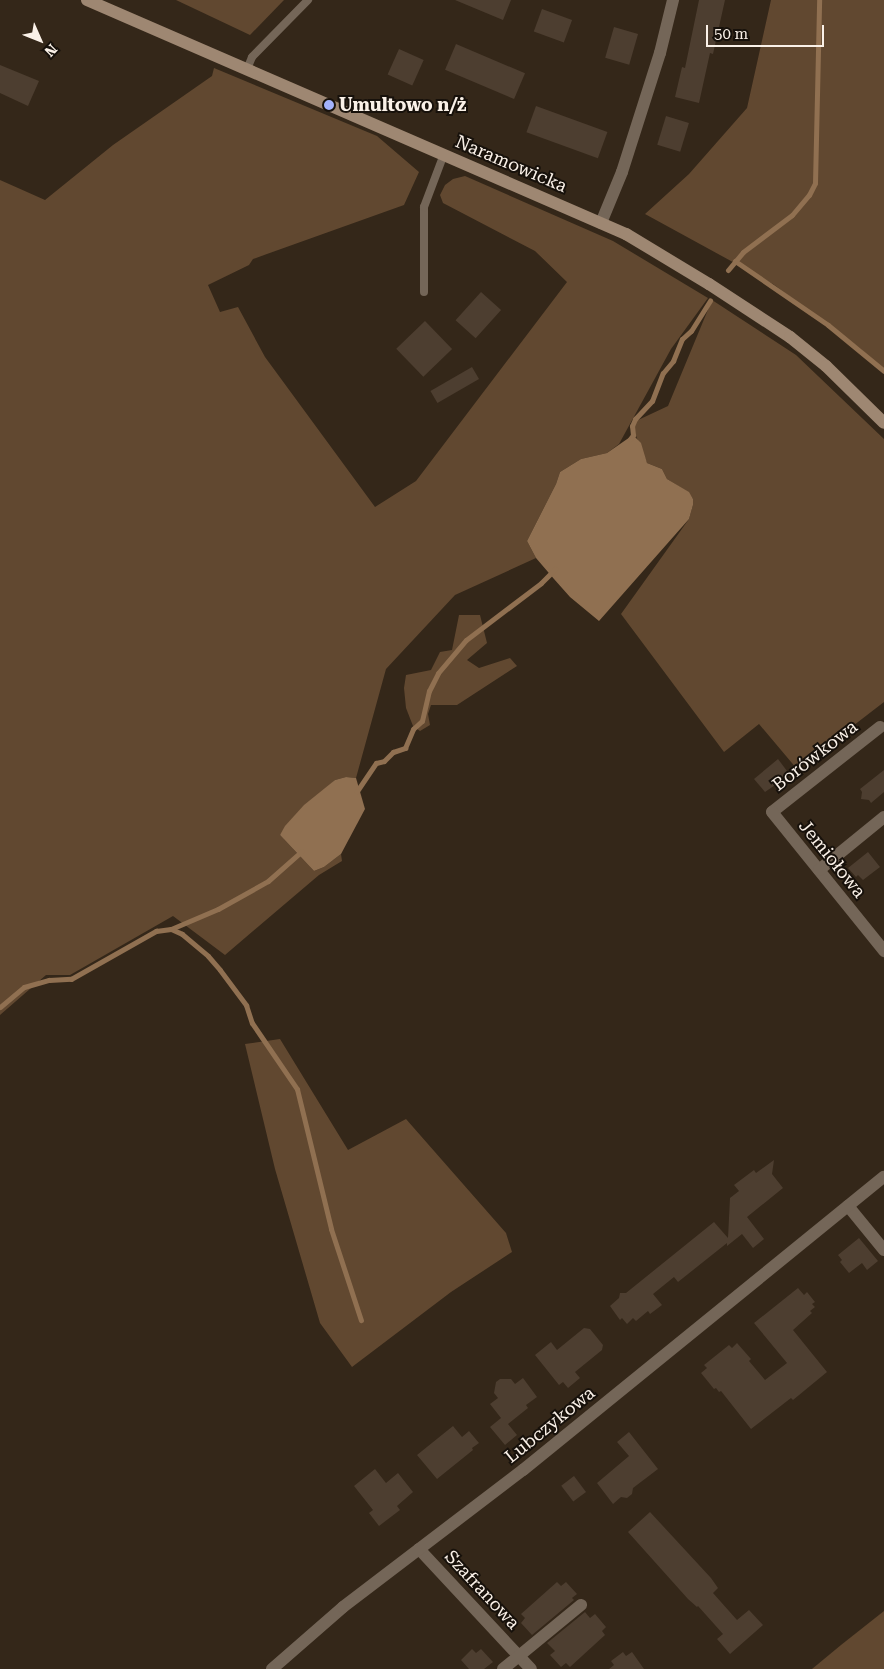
<!DOCTYPE html>
<meta charset="utf-8">
<style>
body{margin:0}
#map{position:relative;width:884px;height:1669px;overflow:hidden;background:#342719;font-family:"Roboto Serif",serif}
div>[style]{position:absolute}
.green>*{inset:0;background:#614830}
.water>*{inset:0;background:#907051}
.stream>*{height:5px;margin:-2.5px;padding:0 2.5px;transform-origin:2.5px;border-radius:2.5px;background:#907051}
.building>*{inset:0;background:#4d3e30;transform-origin:0 0}
.lane>*{height:8px;margin:-4px;padding:0 4px;transform-origin:4px;border-radius:4px;background:#746658}
.street>*{height:12px;margin:-6px;padding:0 6px;transform-origin:6px;border-radius:6px;background:#746658}
.secondary>*{height:12px;margin:-6px;padding:0 6px;transform-origin:6px;border-radius:6px;background:#9e8772}
.dots>*{width:14px;height:14px;translate:-50% -50%;box-sizing:border-box;border:2px solid #17110b;border-radius:50%}
span{translate:-50% -50%;white-space:nowrap;text-align:center;line-height:1.15;-webkit-text-stroke:4px #17110b;paint-order:stroke}
.poi-label{font-size:18px;color:#faf1e8;font-weight:700}
.left{translate:0 -50%;text-align:left}
.street-label{font-size:18px;color:#faf1e8}
.north{position:absolute;left:15px;top:15px;width:50px;height:50px;-webkit-text-stroke:4px #17110b;paint-order:stroke;rotate:134deg;font-size:14px;font-weight:700;line-height:20px;text-align:center;color:#faf1e8}
.north::after{content:'';display:block;margin:auto;width:18px;height:22px;background:#faf1e8;clip-path:polygon(50% 0,100% 100%,50% 72%,0 100%)}
.scale{position:absolute;left:706px;top:25px;width:118px;height:22px;box-sizing:border-box;border:2px solid #faf1e8;border-top:0;padding-left:6px;font-size:15px;line-height:18px;white-space:nowrap;color:#faf1e8;-webkit-text-stroke:4px #17110b;paint-order:stroke}
</style>
<div id="map">
<div class="green">
<div style="clip-path:polygon(176px 0,284px 0,250px 35px)"></div>
<div style="clip-path:polygon(771px 0,884px 0,884px 374px,861px 349px,773px 284px,645px 214px,689px 174px,747px 108px)"></div>
<div style="clip-path:polygon(214px 68px,377px 136px,419px 172px,404px 205px,253px 259px,249px 265px,208px 285px,220px 312px,238px 307px,265px 357px,375px 507px,416px 481px,567px 282px,535px 251px,443px 203px,440px 195px,445px 185px,453px 179px,465px 176px,613px 241px,708px 298px,671px 349px,619px 444px,607px 453px,581px 459px,560px 472px,556px 484px,527px 541px,536px 558px,455px 595px,386px 669px,356px 778px,346px 777px,335px 780px,280px 835px,314px 871px,324px 867px,341px 854px,342px 861px,319px 875px,225px 955px,173px 916px,70px 975px,46px 975px,0 1015px,0 180px,45px 200px,113px 145px,212px 76px)"></div>
<div style="clip-path:polygon(712px 300px,796px 355px,884px 439px,884px 702px,797px 769px,759px 724px,724px 752px,621px 614px,689px 519px,693px 505px,693px 499px,688px 492px,667px 479px,662px 469px,647px 463px,634px 431px,636px 421px,668px 406px)"></div>
<div style="clip-path:polygon(459px 615px,480px 615px,487px 643px,467px 660px,479px 668px,510px 658px,517px 666px,457px 705px,431px 705px,428px 714px,430px 725px,420px 731px,413px 726px,406px 708px,404px 688px,406px 675px,431px 670px,440px 652px,452px 650px)"></div>
<div style="clip-path:polygon(280px 1039px,348px 1150px,406px 1119px,506px 1233px,512px 1252px,451px 1292px,352px 1367px,320px 1323px,275px 1169px,245px 1044px)"></div>
<div style="clip-path:polygon(884px 1611px,884px 1669px,812px 1669px,841px 1645px)"></div>
</div>
<div class="water">
<div style="clip-path:polygon(633px 435px,641px 443px,647px 463px,662px 469px,667px 479px,689px 492px,693px 499px,693px 505px,689px 519px,599px 621px,570px 597px,554px 579px,536px 558px,527px 541px,556px 484px,560px 472px,581px 459px,607px 453px)"></div>
<div style="clip-path:polygon(346px 777px,356px 778px,365px 809px,341px 854px,324px 867px,314px 871px,280px 835px,285px 826px,304px 805px,335px 780px)"></div>
</div>
<div class="stream">
<div style="left:735px;top:261px;width:113px;rotate:34.5deg"></div>
<div style="left:828px;top:325px;width:72px;rotate:39.4deg"></div>
<div style="left:728px;top:270px;width:23px;rotate:-50deg"></div>
<div style="left:743px;top:252px;width:61px;rotate:-37.1deg"></div>
<div style="left:792px;top:215px;width:26px;rotate:-50deg"></div>
<div style="left:809px;top:195px;width:13px;rotate:-63deg"></div>
<div style="left:815px;top:183px;width:183px;rotate:-88.7deg"></div>
<div style="left:630px;top:439px;width:5px;rotate:-53deg"></div>
<div style="left:633px;top:435px;width:9px;rotate:-96deg"></div>
<div style="left:632px;top:426px;width:8px;rotate:-67deg"></div>
<div style="left:635px;top:419px;width:25px;rotate:-47deg"></div>
<div style="left:652px;top:401px;width:30px;rotate:-69deg"></div>
<div style="left:663px;top:373px;width:16px;rotate:-50deg"></div>
<div style="left:673px;top:361px;width:24px;rotate:-68deg"></div>
<div style="left:682px;top:339px;width:12px;rotate:-42deg"></div>
<div style="left:691px;top:331px;width:36px;rotate:-58deg"></div>
<div style="left:357px;top:791px;width:34px;rotate:-56deg"></div>
<div style="left:376px;top:763px;width:8px;rotate:-14deg"></div>
<div style="left:384px;top:761px;width:13px;rotate:-45deg"></div>
<div style="left:393px;top:752px;width:13px;rotate:-18deg"></div>
<div style="left:405px;top:748px;width:21px;rotate:-67deg"></div>
<div style="left:413px;top:729px;width:12px;rotate:-42deg"></div>
<div style="left:422px;top:721px;width:31px;rotate:-77deg"></div>
<div style="left:429px;top:691px;width:20px;rotate:-63deg"></div>
<div style="left:438px;top:673px;width:43px;rotate:-49.7deg"></div>
<div style="left:466px;top:640px;width:94px;rotate:-37.2deg"></div>
<div style="left:541px;top:583px;width:20px;rotate:-45deg"></div>
<div style="left:171px;top:929px;width:12px;rotate:24deg"></div>
<div style="left:182px;top:934px;width:34px;rotate:40deg"></div>
<div style="left:208px;top:956px;width:18px;rotate:49deg"></div>
<div style="left:220px;top:970px;width:44px;rotate:53.4deg"></div>
<div style="left:246px;top:1005px;width:19px;rotate:72deg"></div>
<div style="left:252px;top:1023px;width:80px;rotate:55.7deg"></div>
<div style="left:297px;top:1089px;width:144px;rotate:76.3deg"></div>
<div style="left:331px;top:1229px;width:96px;rotate:71.8deg"></div>
<div style="left:0;top:1007px;width:31px;rotate:-40deg"></div>
<div style="left:24px;top:987px;width:26px;rotate:-16deg"></div>
<div style="left:49px;top:980px;width:22px;rotate:-3deg"></div>
<div style="left:71px;top:979px;width:98px;rotate:-29.5deg"></div>
<div style="left:156px;top:931px;width:15px;rotate:-8deg"></div>
<div style="left:171px;top:929px;width:51px;rotate:-23.1deg"></div>
<div style="left:218px;top:909px;width:57px;rotate:-29.2deg"></div>
<div style="left:268px;top:881px;width:45px;rotate:-41.4deg"></div>
</div>
<div class="building">
<div style="clip-path:polygon(455px 0,511px 0,503px 20px)"></div>
<div style="clip-path:polygon(699px 0,725px 0,713px 54px,710px 53px,699px 103px,675px 97px,682px 67px,685px 68px)"></div>
<div style="left:542px;top:9px;width:32px;height:24px;rotate:20deg"></div>
<div style="left:614px;top:27px;width:25px;height:32px;rotate:16deg"></div>
<div style="left:456px;top:44px;width:75px;height:28px;rotate:23deg"></div>
<div style="left:399px;top:49px;width:27px;height:28px;rotate:24deg"></div>
<div style="clip-path:polygon(0 65px,39px 81px,28px 106px,0 93px)"></div>
<div style="left:536px;top:106px;width:76px;height:28px;rotate:20deg"></div>
<div style="left:666px;top:116px;width:24px;height:30px;rotate:17deg"></div>
<div style="left:481px;top:292px;width:27px;height:38px;rotate:42deg"></div>
<div style="left:425px;top:321px;width:39px;height:40px;rotate:46deg"></div>
<div style="left:472px;top:367px;width:14px;height:48px;rotate:60deg"></div>
<div style="clip-path:polygon(778px 759px,790px 775px,765px 792px,754px 779px)"></div>
<div style="clip-path:polygon(884px 770px,884px 792px,871px 803px,869px 800px,861px 799px,862px 792px,860px 789px)"></div>
<div style="clip-path:polygon(868px 852px,880px 867px,863px 880px,858px 875px,856px 877px,848px 868px)"></div>
<div style="clip-path:polygon(774px 1160px,772px 1174px,783px 1188px,747px 1217px,764px 1239px,753px 1248px,742px 1234px,727px 1246px,727px 1243px,678px 1282px,674px 1277px,653px 1294px,662px 1305px,650px 1314px,648px 1311px,636px 1321px,633px 1318px,627px 1324px,622px 1318px,620px 1320px,610px 1306px,619px 1298px,620px 1293px,626px 1293px,714px 1222px,728px 1238px,730px 1198px,739px 1191px,734px 1185px,754px 1170px,756px 1173px)"></div>
<div style="clip-path:polygon(859px 1238px,878px 1261px,867px 1270px,862px 1263px,849px 1273px,840px 1262px,842px 1260px,838px 1255px)"></div>
<div style="clip-path:polygon(798px 1288px,804px 1295px,807px 1292px,815px 1302px,812px 1304px,815px 1307px,810px 1311px,812px 1313px,793px 1330px,827px 1372px,793px 1400px,791px 1398px,751px 1429px,721px 1391px,719px 1392px,716px 1388px,714px 1389px,701px 1373px,707px 1368px,704px 1365px,729px 1345px,732px 1348px,737px 1343px,751px 1359px,749px 1361px,765px 1380px,787px 1363px,754px 1323px)"></div>
<div style="clip-path:polygon(584px 1328px,590px 1329px,603px 1345px,602px 1350px,575px 1372px,580px 1378px,568px 1388px,563px 1382px,559px 1385px,535px 1355px,551px 1342px,557px 1350px)"></div>
<div style="clip-path:polygon(523px 1378px,537px 1397px,526px 1405px,528px 1408px,508px 1424px,517px 1435px,505px 1445px,490px 1427px,501px 1418px,490px 1404px,498px 1398px,494px 1393px,496px 1382px,500px 1379px,511px 1379px,515px 1384px)"></div>
<div style="clip-path:polygon(453px 1426px,462px 1437px,469px 1431px,479px 1443px,472px 1448px,473px 1450px,437px 1479px,417px 1455px)"></div>
<div style="clip-path:polygon(629px 1432px,658px 1469px,633px 1488px,632px 1494px,627px 1498px,621px 1497px,613px 1504px,597px 1483px,629px 1456px,617px 1442px)"></div>
<div style="clip-path:polygon(375px 1469px,386px 1483px,398px 1473px,413px 1492px,397px 1506px,400px 1510px,379px 1526px,369px 1513px,373px 1510px,354px 1486px)"></div>
<div style="left:574px;top:1476px;width:20px;height:16px;rotate:53deg"></div>
<div style="clip-path:polygon(650px 1512px,711px 1578px,718px 1588px,713px 1593px,737px 1620px,749px 1610px,763px 1625px,730px 1654px,717px 1639px,723px 1634px,698px 1606px,697px 1607px,688px 1599px,628px 1532px)"></div>
<div style="clip-path:polygon(557px 1582px,561px 1586px,566px 1582px,577px 1594px,572px 1598px,574px 1600px,532px 1635px,521px 1623px,525px 1618px,521px 1614px)"></div>
<div style="clip-path:polygon(585px 1612px,590px 1618px,595px 1614px,606px 1627px,602px 1631px,605px 1635px,570px 1667px,566px 1663px,561px 1667px,550px 1655px,555px 1651px,547px 1643px)"></div>
<div style="clip-path:polygon(472px 1649px,476px 1653px,481px 1649px,493px 1662px,484px 1669px,469px 1669px,461px 1660px)"></div>
<div style="clip-path:polygon(623px 1652px,626px 1656px,632px 1652px,644px 1669px,609px 1669px,614px 1665px,611px 1661px)"></div>
</div>
<div class="lane">
<div style="left:247px;top:69px;width:13px;rotate:-67deg"></div>
<div style="left:252px;top:57px;width:80px;rotate:-45.5deg"></div>
<div style="left:424px;top:292px;width:85px;rotate:-90deg"></div>
<div style="left:424px;top:207px;width:57px;rotate:-69.3deg"></div>
</div>
<div class="street">
<div style="left:601px;top:223px;width:55px;rotate:-67.6deg"></div>
<div style="left:622px;top:172px;width:125px;rotate:-72.3deg"></div>
<div style="left:660px;top:53px;width:55px;rotate:-76.2deg"></div>
<div style="left:880px;top:727px;width:137px;rotate:141.8deg"></div>
<div style="left:772px;top:812px;width:179px;rotate:51.1deg"></div>
<div style="left:819px;top:870px;width:84px;rotate:-39.2deg"></div>
<div style="left:848px;top:1206px;width:57px;rotate:50.7deg"></div>
<div style="left:419px;top:1549px;width:164px;rotate:47deg"></div>
<div style="left:272px;top:1669px;width:94px;rotate:-41.1deg"></div>
<div style="left:343px;top:1607px;width:226px;rotate:-37.3deg"></div>
<div style="left:523px;top:1470px;width:465px;rotate:-39.1deg"></div>
<div style="left:503px;top:1669px;width:101px;rotate:-39.4deg"></div>
</div>
<div class="secondary">
<div style="left:87px;top:0;width:588px;rotate:23.47deg"></div>
<div style="left:626px;top:234px;width:97px;rotate:31.1deg"></div>
<div style="left:709px;top:284px;width:97px;rotate:33.2deg"></div>
<div style="left:790px;top:337px;width:46px;rotate:38.9deg"></div>
<div style="left:826px;top:366px;width:81px;rotate:44.5deg"></div>
</div>
<div class="dots">
<div style="left:329px;top:105px;background:#a3b2fc"></div>
</div>
<div class="poi-label">
<span class="left" style="left:339px;top:105px">Umultowo n/ż</span>
</div>
<div class="street-label">
<span style="left:511px;top:164px;rotate:23deg">Naramowicka</span>
<span style="left:815px;top:756px;rotate:-38deg">Borówkowa</span>
<span style="left:832px;top:859px;rotate:51deg">Jemiołowa</span>
<span style="left:550px;top:1425px;rotate:-39deg">Lubczykowa</span>
<span style="left:482px;top:1590px;rotate:47deg">Szafranowa</span>
</div>
<div class="north">N</div>
<div class="scale">50 m</div>
</div>
